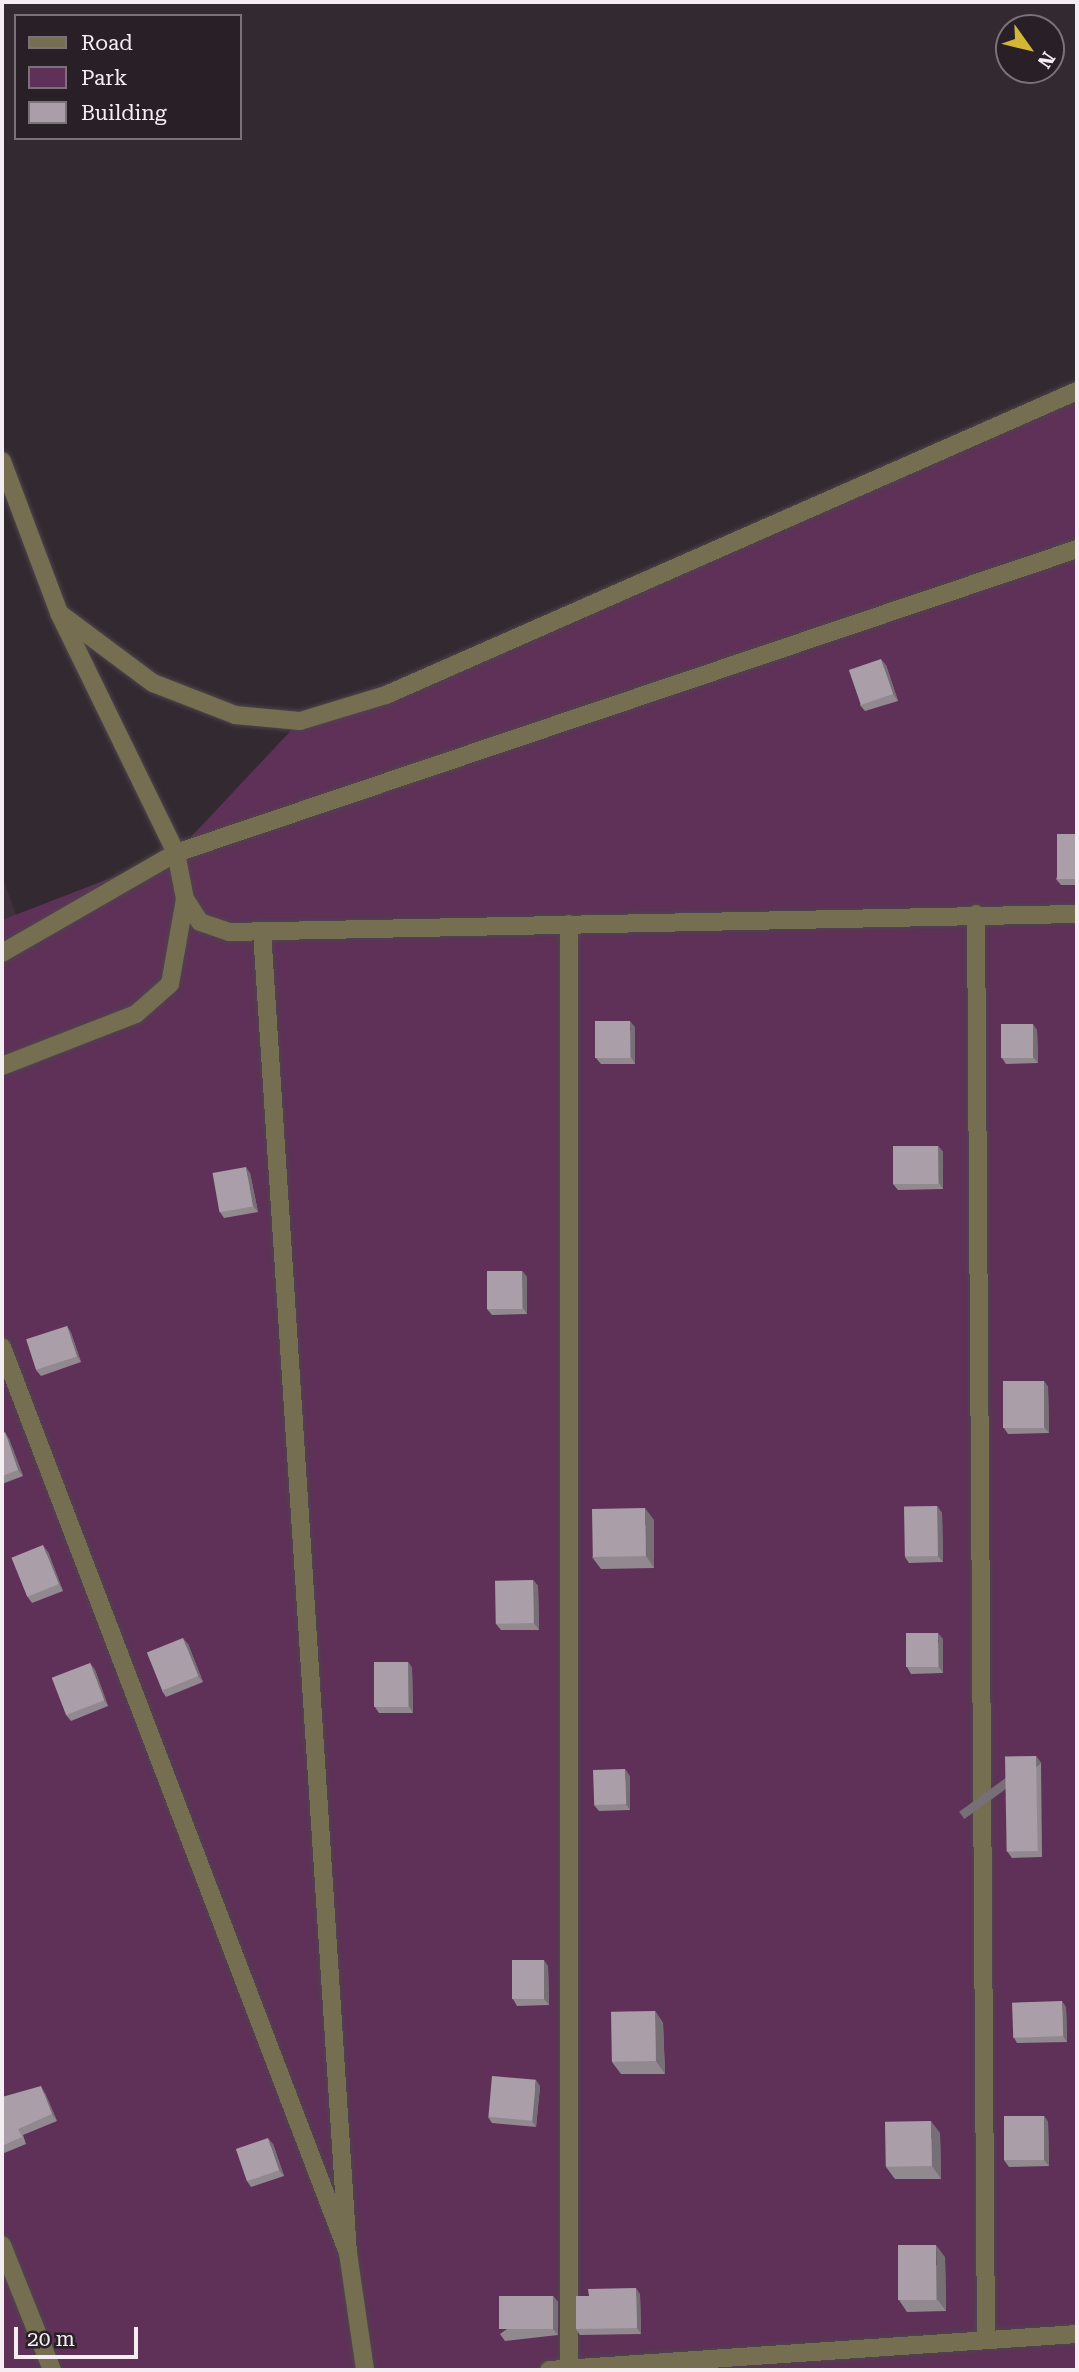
<!DOCTYPE html>
<style>
body{margin:0}
#map{position:relative;width:1079px;height:2372px;overflow:hidden;background:#332a31;font-family:"Roboto Serif",serif}
div>[style]{position:absolute}
.built>*{inset:0;background:#40313d}
.green>*{inset:0;background:#5f3158}
.roads{filter:drop-shadow(0 0 2px #4e454c) drop-shadow(0 0 2px #4e454c)}
.service>*{height:18px;margin:-9px;padding:0 9px;transform-origin:9px;border-radius:9px;background:#756e50}
.minor>*{height:18px;margin:-9px;padding:0 9px;transform-origin:9px;border-radius:9px;background:#756e50}
.wall>*{inset:0;background:#928990}
.shaded-wall>*{inset:0;background:#776f76;transform-origin:0 0}
.building>*{inset:0;background:#aa9fa8;transform-origin:0 0}
span{translate:-50% -50%;white-space:nowrap;text-align:center;line-height:1.15;-webkit-text-stroke:7px #292027;paint-order:stroke}
.frame{position:absolute;inset:0;border:4px solid #f4eef2;pointer-events:none}
.legend{position:absolute;left:14px;top:14px;width:228px;height:126px;box-sizing:border-box;background:#292027;border:2px solid #7a7278;margin:0;padding:9px 12px;list-style:none;font-size:21px;color:#f4eef2}
.legend li{display:flex;align-items:center;gap:14px;height:35px}
.legend b{width:35px;border:2px solid #7a7278}
.north{position:absolute;left:995px;top:14px;width:70px;height:70px;box-sizing:border-box;background:#292027;border:2px solid #7a7278;border-radius:50%;rotate:124deg;font-size:19px;font-weight:700;line-height:28px;text-align:center;color:#f4eef2}
.north::after{content:'';display:block;margin:auto;width:24px;height:32px;background:#d3b635;clip-path:polygon(50% 0,100% 100%,50% 72%,0 100%)}
.scale{position:absolute;left:14px;top:2327px;width:124px;height:32px;box-sizing:border-box;border:4px solid #f4eef2;border-top:0;padding-left:9px;font-size:21px;line-height:24px;white-space:nowrap;color:#f4eef2;-webkit-text-stroke:5px #292027;paint-order:stroke}
</style>
<div id="map">
<div class="built">
<div style="clip-path:polygon(2px 876px,16px 915px,2px 920px)"></div>
</div>
<div class="green">
<div style="clip-path:polygon(1077px 389px,1077px 2370px,2px 2370px,2px 920px,176px 853px,300px 721px,386px 695px)"></div>
</div>
<div class="roads">
<div class="service">
<div style="left:59px;top:613px;width:117px;rotate:36.7deg"></div>
<div style="left:153px;top:683px;width:88px;rotate:21.3deg"></div>
<div style="left:235px;top:715px;width:65px;rotate:5.3deg"></div>
<div style="left:300px;top:721px;width:90px;rotate:-16.8deg"></div>
<div style="left:386px;top:695px;width:755px;rotate:-23.75deg"></div>
<div style="left:976px;top:914px;width:1422px;rotate:89.6deg"></div>
<div style="left:262px;top:931px;width:1325px;rotate:86.28deg"></div>
<div style="left:2px;top:953px;width:201px;rotate:-29.9deg"></div>
<div style="left:176px;top:853px;width:951px;rotate:-18.64deg"></div>
<div style="left:2px;top:1066px;width:144px;rotate:-21.2deg"></div>
<div style="left:136px;top:1014px;width:45px;rotate:-41.4deg"></div>
<div style="left:170px;top:984px;width:86px;rotate:-80deg"></div>
<div style="left:2px;top:1347px;width:970px;rotate:69.1deg"></div>
<div style="left:348px;top:2253px;width:118px;rotate:81.7deg"></div>
<div style="left:2px;top:2245px;width:135px;rotate:68.2deg"></div>
<div style="left:569px;top:2368px;width:1444px;rotate:-90deg"></div>
<div style="left:549px;top:2370px;width:529px;rotate:-3.9deg"></div>
</div>
<div class="minor">
<div style="left:2px;top:461px;width:162px;rotate:69.4deg"></div>
<div style="left:59px;top:613px;width:267px;rotate:64deg"></div>
<div style="left:176px;top:853px;width:47px;rotate:78.9deg"></div>
<div style="left:185px;top:899px;width:27px;rotate:57deg"></div>
<div style="left:200px;top:922px;width:31px;rotate:19deg"></div>
<div style="left:229px;top:932px;width:848px;rotate:-1.22deg"></div>
</div>
</div>
<div class="wall">
<div style="clip-path:polygon(886px 665px,898px 701px,865px 711px,860px 705px)"></div>
<div style="clip-path:polygon(1077px 834px,1077px 885px,1061px 885px,1056px 879px)"></div>
<div style="clip-path:polygon(635px 1027px,635px 1064px,601px 1064px,596px 1058px)"></div>
<div style="clip-path:polygon(1037px 1030px,1038px 1063px,1006px 1064px,1002px 1058px)"></div>
<div style="clip-path:polygon(938px 1146px,943px 1152px,943px 1189px,898px 1190px,893px 1184px)"></div>
<div style="clip-path:polygon(250px 1173px,258px 1212px,224px 1218px,220px 1212px)"></div>
<div style="clip-path:polygon(522px 1271px,527px 1277px,527px 1314px,492px 1315px,487px 1309px)"></div>
<div style="clip-path:polygon(67px 1326px,71px 1333px,81px 1362px,41px 1376px,36px 1370px)"></div>
<div style="clip-path:polygon(1044px 1381px,1048px 1387px,1049px 1433px,1008px 1434px,1004px 1428px)"></div>
<div style="clip-path:polygon(2px 1434px,9px 1439px,23px 1476px,2px 1484px)"></div>
<div style="clip-path:polygon(937px 1506px,942px 1513px,943px 1562px,909px 1563px,905px 1557px)"></div>
<div style="clip-path:polygon(654px 1520px,654px 1568px,601px 1569px,592px 1557px)"></div>
<div style="clip-path:polygon(48px 1552px,63px 1591px,32px 1603px,27px 1596px)"></div>
<div style="clip-path:polygon(533px 1580px,538px 1586px,539px 1630px,501px 1630px,496px 1624px)"></div>
<div style="clip-path:polygon(943px 1639px,943px 1673px,911px 1674px,907px 1667px)"></div>
<div style="clip-path:polygon(188px 1644px,203px 1682px,166px 1697px,162px 1691px)"></div>
<div style="clip-path:polygon(408px 1662px,412px 1668px,413px 1713px,379px 1713px,375px 1707px)"></div>
<div style="clip-path:polygon(90px 1663px,95px 1670px,108px 1706px,71px 1721px,66px 1715px)"></div>
<div style="clip-path:polygon(1036px 1756px,1041px 1763px,1042px 1857px,1012px 1858px,1007px 1851px)"></div>
<div style="clip-path:polygon(630px 1776px,630px 1810px,599px 1811px,594px 1805px)"></div>
<div style="clip-path:polygon(548px 1966px,549px 2005px,517px 2006px,513px 1999px)"></div>
<div style="clip-path:polygon(1066px 2007px,1067px 2042px,1017px 2043px,1013px 2036px)"></div>
<div style="clip-path:polygon(655px 2011px,663px 2023px,665px 2074px,621px 2074px,612px 2062px)"></div>
<div style="clip-path:polygon(540px 2086px,536px 2127px,492px 2123px,488px 2117px)"></div>
<div style="clip-path:polygon(45px 2093px,57px 2121px,23px 2135px,26px 2144px,2px 2154px,2px 2097px)"></div>
<div style="clip-path:polygon(1044px 2116px,1048px 2122px,1049px 2166px,1009px 2167px,1004px 2160px)"></div>
<div style="clip-path:polygon(940px 2133px,941px 2179px,895px 2179px,886px 2167px)"></div>
<div style="clip-path:polygon(273px 2144px,284px 2176px,251px 2187px,247px 2181px)"></div>
<div style="clip-path:polygon(945px 2257px,946px 2311px,907px 2312px,899px 2300px)"></div>
<div style="clip-path:polygon(640px 2294px,641px 2334px,580px 2335px,576px 2329px)"></div>
<div style="clip-path:polygon(553px 2296px,558px 2302px,558px 2335px,505px 2341px,500px 2334px)"></div>
</div>
<div class="shaded-wall">
<div style="clip-path:polygon(881px 659px,886px 665px,898px 701px,893px 694px)"></div>
<div style="clip-path:polygon(630px 1021px,635px 1027px,635px 1064px,631px 1057px)"></div>
<div style="clip-path:polygon(1033px 1024px,1037px 1030px,1038px 1063px,1033px 1057px)"></div>
<div style="clip-path:polygon(938px 1146px,943px 1152px,943px 1189px,939px 1183px)"></div>
<div style="clip-path:polygon(246px 1167px,250px 1173px,258px 1212px,253px 1206px)"></div>
<div style="clip-path:polygon(522px 1271px,527px 1277px,527px 1314px,523px 1308px)"></div>
<div style="clip-path:polygon(67px 1326px,71px 1333px,81px 1362px,77px 1356px)"></div>
<div style="clip-path:polygon(1044px 1381px,1048px 1387px,1049px 1433px,1044px 1427px)"></div>
<div style="clip-path:polygon(5px 1432px,9px 1439px,23px 1476px,18px 1470px)"></div>
<div style="clip-path:polygon(937px 1506px,942px 1513px,943px 1562px,938px 1556px)"></div>
<div style="clip-path:polygon(645px 1508px,654px 1520px,654px 1568px,646px 1556px)"></div>
<div style="clip-path:polygon(43px 1545px,48px 1552px,63px 1591px,59px 1584px)"></div>
<div style="clip-path:polygon(533px 1580px,538px 1586px,539px 1630px,534px 1623px)"></div>
<div style="clip-path:polygon(938px 1633px,943px 1639px,943px 1673px,939px 1667px)"></div>
<div style="clip-path:polygon(183px 1638px,188px 1644px,203px 1682px,198px 1676px)"></div>
<div style="clip-path:polygon(408px 1662px,412px 1668px,413px 1713px,409px 1706px)"></div>
<div style="clip-path:polygon(90px 1663px,95px 1670px,108px 1706px,104px 1700px)"></div>
<div style="left:1036px;top:1756px;width:9px;height:95px;rotate:54deg"></div>
<div style="clip-path:polygon(625px 1769px,630px 1776px,630px 1810px,626px 1804px)"></div>
<div style="clip-path:polygon(544px 1960px,548px 1966px,549px 2005px,544px 1999px)"></div>
<div style="clip-path:polygon(1062px 2001px,1066px 2007px,1067px 2042px,1063px 2036px)"></div>
<div style="clip-path:polygon(655px 2011px,663px 2023px,665px 2074px,656px 2061px)"></div>
<div style="clip-path:polygon(536px 2080px,540px 2086px,536px 2127px,532px 2121px)"></div>
<div style="clip-path:polygon(41px 2086px,45px 2093px,57px 2121px,52px 2114px)"></div>
<div style="clip-path:polygon(1044px 2116px,1048px 2122px,1049px 2166px,1044px 2160px)"></div>
<div style="clip-path:polygon(931px 2121px,940px 2133px,941px 2179px,932px 2166px)"></div>
<div style="clip-path:polygon(268px 2138px,273px 2144px,284px 2176px,279px 2170px)"></div>
<div style="clip-path:polygon(936px 2245px,945px 2257px,946px 2311px,937px 2299px)"></div>
<div style="clip-path:polygon(636px 2288px,640px 2294px,641px 2334px,637px 2328px)"></div>
<div style="clip-path:polygon(553px 2296px,558px 2302px,558px 2335px,553px 2329px)"></div>
</div>
<div class="building">
<div style="left:881px;top:659px;width:37px;height:34px;rotate:71deg"></div>
<div style="left:1057px;top:834px;width:20px;height:45px"></div>
<div style="left:595px;top:1021px;width:35px;height:37px"></div>
<div style="left:1001px;top:1024px;width:32px;height:34px"></div>
<div style="left:893px;top:1146px;width:45px;height:38px"></div>
<div style="left:246px;top:1167px;width:40px;height:34px;rotate:80deg"></div>
<div style="left:487px;top:1271px;width:35px;height:38px"></div>
<div style="left:67px;top:1326px;width:32px;height:43px;rotate:72deg"></div>
<div style="left:1003px;top:1381px;width:41px;height:47px"></div>
<div style="clip-path:polygon(5px 1432px,18px 1470px,2px 1476px,2px 1434px)"></div>
<div style="left:937px;top:1506px;width:50px;height:33px;rotate:89deg"></div>
<div style="left:645px;top:1508px;width:48px;height:53px;rotate:89deg"></div>
<div style="left:43px;top:1545px;width:42px;height:34px;rotate:68deg"></div>
<div style="left:533px;top:1580px;width:43px;height:38px;rotate:89deg"></div>
<div style="left:906px;top:1633px;width:32px;height:34px"></div>
<div style="left:183px;top:1638px;width:41px;height:39px;rotate:68deg"></div>
<div style="left:374px;top:1662px;width:34px;height:45px"></div>
<div style="left:90px;top:1663px;width:40px;height:41px;rotate:69deg"></div>
<div style="left:1036px;top:1756px;width:95px;height:31px;rotate:89deg"></div>
<div style="left:625px;top:1769px;width:35px;height:32px;rotate:88deg"></div>
<div style="left:544px;top:1960px;width:39px;height:32px;rotate:90deg"></div>
<div style="left:1062px;top:2001px;width:35px;height:50px;rotate:88deg"></div>
<div style="left:655px;top:2011px;width:50px;height:44px;rotate:89deg"></div>
<div style="left:492px;top:2076px;width:44px;height:41px;rotate:5deg"></div>
<div style="clip-path:polygon(41px 2086px,52px 2114px,18px 2129px,22px 2137px,2px 2146px,2px 2097px)"></div>
<div style="left:1044px;top:2116px;width:44px;height:40px;rotate:90deg"></div>
<div style="left:931px;top:2121px;width:45px;height:46px;rotate:89deg"></div>
<div style="left:268px;top:2138px;width:34px;height:34px;rotate:71deg"></div>
<div style="left:898px;top:2245px;width:38px;height:55px"></div>
<div style="clip-path:polygon(636px 2288px,637px 2328px,576px 2329px,576px 2296px,589px 2296px,588px 2289px)"></div>
<div style="left:553px;top:2296px;width:33px;height:54px;rotate:90deg"></div>
</div>
<div class="frame"></div>
<ul class="legend">
<li><b style="height:9px;background:#756e50"></b>Road</li>
<li><b style="height:19px;background:#5f3158"></b>Park</li>
<li><b style="height:19px;background:#aa9fa8"></b>Building</li>
</ul>
<div class="north">N</div>
<div class="scale">20 m</div>
</div>
